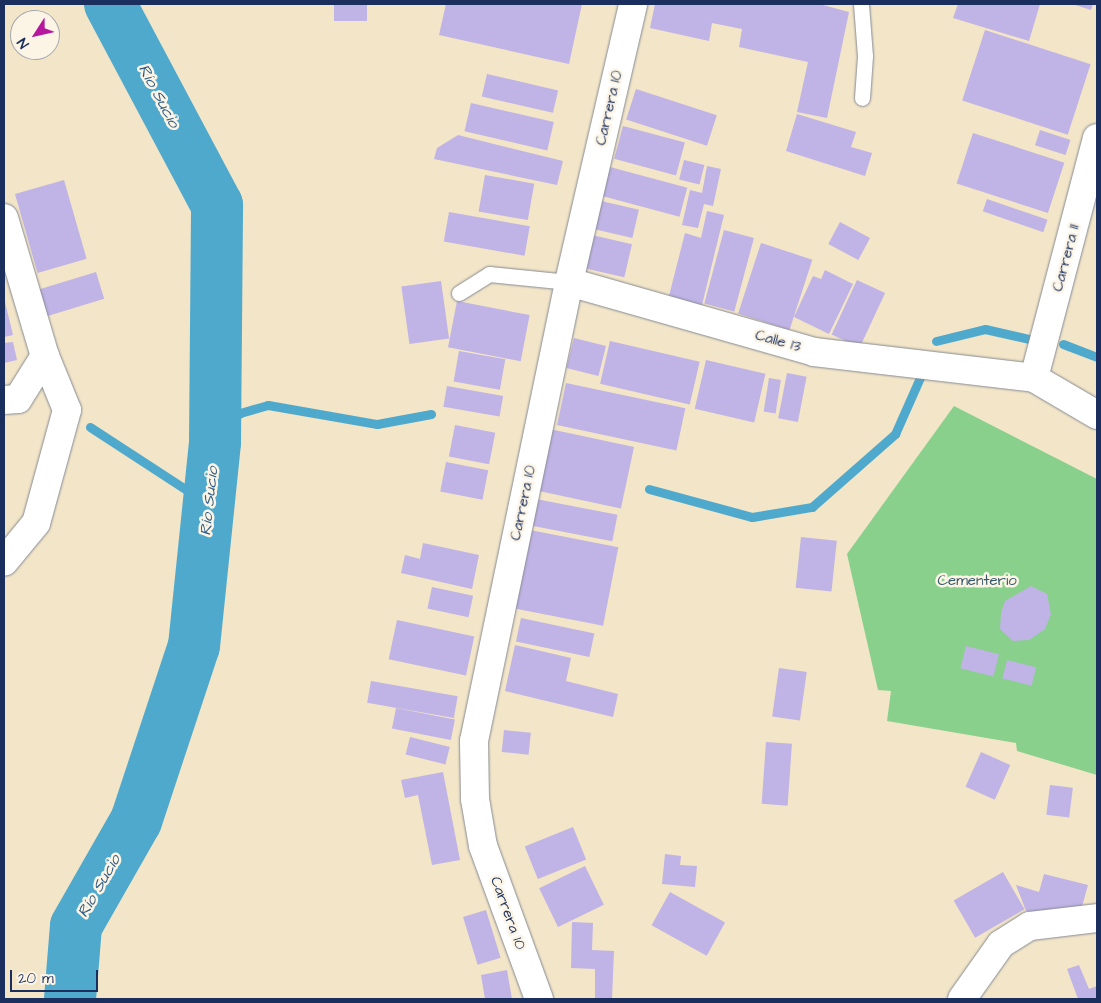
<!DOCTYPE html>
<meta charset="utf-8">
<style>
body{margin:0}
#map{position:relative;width:1101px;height:1003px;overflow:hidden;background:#f2e5c8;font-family:"Architects Daughter",sans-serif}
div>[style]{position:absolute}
.green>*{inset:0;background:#88d08b}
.stream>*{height:9px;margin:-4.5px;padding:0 4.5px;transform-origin:4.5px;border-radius:4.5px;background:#4fa9cd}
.river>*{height:52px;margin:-26px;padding:0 26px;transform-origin:26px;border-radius:26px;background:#4fa9cd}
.building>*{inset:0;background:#c0b3e5;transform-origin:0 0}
.roads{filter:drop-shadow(0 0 1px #868a93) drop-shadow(0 0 1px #868a93)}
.service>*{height:15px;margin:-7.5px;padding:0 7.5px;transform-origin:7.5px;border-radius:7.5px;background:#fff}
.minor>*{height:28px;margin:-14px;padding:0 14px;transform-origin:14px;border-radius:14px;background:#fff}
.secondary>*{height:28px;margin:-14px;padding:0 14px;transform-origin:14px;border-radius:14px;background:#fff}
span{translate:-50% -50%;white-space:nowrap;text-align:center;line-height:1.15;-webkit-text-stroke:5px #fcf5e5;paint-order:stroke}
.street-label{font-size:15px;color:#1b2f5e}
.park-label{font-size:15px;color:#365769}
.water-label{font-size:16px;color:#2d5a85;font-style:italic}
.frame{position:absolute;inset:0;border:5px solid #1b2f5e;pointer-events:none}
.north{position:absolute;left:10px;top:10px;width:50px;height:50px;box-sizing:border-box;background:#fcf5e5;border:1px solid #a2a6af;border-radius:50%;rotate:235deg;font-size:14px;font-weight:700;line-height:20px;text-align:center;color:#1b2f5e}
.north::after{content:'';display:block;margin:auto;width:18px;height:22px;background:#b5179e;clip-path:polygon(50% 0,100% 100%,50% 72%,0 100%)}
.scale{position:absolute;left:10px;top:970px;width:88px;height:22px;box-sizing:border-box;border:2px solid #1b2f5e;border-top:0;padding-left:6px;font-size:15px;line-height:18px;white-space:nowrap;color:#1b2f5e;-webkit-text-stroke:4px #fcf5e5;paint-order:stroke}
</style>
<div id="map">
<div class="green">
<div style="clip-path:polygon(954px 406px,1097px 479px,1097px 775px,1017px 751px,1016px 743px,887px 721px,891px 691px,878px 690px,847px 554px)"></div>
</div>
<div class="stream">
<div style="left:936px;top:341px;width:50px;rotate:-13.8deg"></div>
<div style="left:985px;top:329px;width:49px;rotate:12.9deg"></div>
<div style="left:1063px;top:344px;width:36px;rotate:21deg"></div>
<div style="left:90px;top:427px;width:141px;rotate:33.1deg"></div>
<div style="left:215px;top:430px;width:30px;rotate:-34deg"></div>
<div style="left:240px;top:413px;width:29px;rotate:-16deg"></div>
<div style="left:268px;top:405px;width:111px;rotate:9.9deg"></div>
<div style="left:377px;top:424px;width:55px;rotate:-10.5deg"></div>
<div style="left:649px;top:489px;width:107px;rotate:15.2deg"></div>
<div style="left:752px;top:517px;width:61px;rotate:-9.5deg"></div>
<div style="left:812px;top:507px;width:111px;rotate:-41.3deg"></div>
<div style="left:895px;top:434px;width:67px;rotate:-66.1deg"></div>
</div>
<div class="river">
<div style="left:70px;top:999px;width:73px;rotate:-85.3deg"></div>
<div style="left:76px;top:926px;width:121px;rotate:-60.3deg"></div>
<div style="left:136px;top:821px;width:184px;rotate:-71.7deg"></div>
<div style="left:194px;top:646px;width:205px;rotate:-84.1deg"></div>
<div style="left:215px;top:442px;width:237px;rotate:-89.5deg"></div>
<div style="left:217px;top:205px;width:228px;rotate:-118deg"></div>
</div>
<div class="building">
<div style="left:334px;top:4px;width:33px;height:17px"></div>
<div style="clip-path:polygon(446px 4px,582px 4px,569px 64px,439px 35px)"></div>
<div style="clip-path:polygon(655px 4px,819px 4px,849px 12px,827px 118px,797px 112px,808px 62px,739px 47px,742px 29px,712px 23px,709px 41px,650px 28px)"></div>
<div style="clip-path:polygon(958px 4px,1040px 4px,1029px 41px,953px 18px)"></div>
<div style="clip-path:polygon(1072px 4px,1093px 4px,1091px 10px)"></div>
<div style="left:985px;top:30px;width:111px;height:74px;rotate:18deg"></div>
<div style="left:487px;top:74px;width:73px;height:23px;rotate:13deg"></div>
<div style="left:636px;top:89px;width:85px;height:32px;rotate:18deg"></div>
<div style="left:471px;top:103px;width:85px;height:29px;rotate:13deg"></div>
<div style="clip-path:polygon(797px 114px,856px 132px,851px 147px,872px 153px,865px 176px,786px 151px)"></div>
<div style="left:623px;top:126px;width:64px;height:34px;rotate:15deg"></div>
<div style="left:1040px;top:130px;width:32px;height:16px;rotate:18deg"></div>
<div style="left:973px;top:133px;width:96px;height:53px;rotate:18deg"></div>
<div style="clip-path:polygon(458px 135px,563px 161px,557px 185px,434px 159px,437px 148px)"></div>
<div style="left:684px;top:160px;width:21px;height:20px;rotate:14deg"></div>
<div style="clip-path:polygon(707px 166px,721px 169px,713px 206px,704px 204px,698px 228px,682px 225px,690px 190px,702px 193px)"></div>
<div style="left:610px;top:167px;width:80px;height:30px;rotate:15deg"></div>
<div style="left:485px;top:175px;width:50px;height:37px;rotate:10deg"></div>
<div style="left:64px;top:180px;width:82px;height:51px;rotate:74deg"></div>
<div style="left:987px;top:199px;width:64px;height:13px;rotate:19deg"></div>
<div style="left:597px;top:200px;width:43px;height:29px;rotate:13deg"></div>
<div style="clip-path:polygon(707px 211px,724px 215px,702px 305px,669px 296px,685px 233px,701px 238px)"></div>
<div style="left:449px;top:212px;width:82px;height:30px;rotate:10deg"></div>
<div style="left:840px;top:222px;width:34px;height:25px;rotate:28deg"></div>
<div style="left:724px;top:230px;width:31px;height:76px;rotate:15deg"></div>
<div style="left:592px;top:235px;width:41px;height:34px;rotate:13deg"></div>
<div style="left:761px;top:243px;width:54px;height:74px;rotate:18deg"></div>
<div style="clip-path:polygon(825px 270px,853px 284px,829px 334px,794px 317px,813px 276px,821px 279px)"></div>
<div style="left:96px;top:272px;width:28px;height:65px;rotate:73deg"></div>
<div style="left:857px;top:280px;width:31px;height:60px;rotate:25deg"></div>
<div style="left:441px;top:281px;width:58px;height:40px;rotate:82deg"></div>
<div style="clip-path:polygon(4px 298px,13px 335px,4px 337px)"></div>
<div style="left:457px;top:301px;width:74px;height:47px;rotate:11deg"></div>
<div style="left:574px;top:338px;width:33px;height:31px;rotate:14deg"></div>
<div style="left:610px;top:341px;width:92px;height:44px;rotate:13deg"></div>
<div style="clip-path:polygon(13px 342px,17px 360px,4px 363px,4px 343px)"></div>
<div style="left:459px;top:351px;width:47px;height:31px;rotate:10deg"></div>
<div style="left:706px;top:360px;width:61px;height:50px;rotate:13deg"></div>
<div style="left:787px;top:373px;width:20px;height:46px;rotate:11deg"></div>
<div style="left:769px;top:378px;width:12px;height:34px;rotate:9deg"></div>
<div style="left:566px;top:383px;width:122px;height:43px;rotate:12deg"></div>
<div style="left:447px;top:386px;width:57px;height:21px;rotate:10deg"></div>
<div style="left:455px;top:425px;width:41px;height:32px;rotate:11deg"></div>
<div style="left:545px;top:428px;width:91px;height:63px;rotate:12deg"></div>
<div style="left:446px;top:462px;width:43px;height:30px;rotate:11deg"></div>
<div style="left:536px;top:499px;width:83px;height:27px;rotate:11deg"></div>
<div style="left:530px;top:530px;width:90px;height:80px;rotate:11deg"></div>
<div style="left:801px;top:537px;width:36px;height:51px;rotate:6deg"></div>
<div style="clip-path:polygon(423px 543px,479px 555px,472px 589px,401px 573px,405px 555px,420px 559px)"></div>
<div style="clip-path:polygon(1031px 586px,1047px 594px,1051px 614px,1045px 629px,1029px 640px,1013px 641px,1000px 629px,1001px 613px,1005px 601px)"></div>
<div style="left:432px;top:587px;width:42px;height:22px;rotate:12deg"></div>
<div style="left:521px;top:618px;width:75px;height:24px;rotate:12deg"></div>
<div style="left:397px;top:620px;width:79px;height:40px;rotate:12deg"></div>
<div style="clip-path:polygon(515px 645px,571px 658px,566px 681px,618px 694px,613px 717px,505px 691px)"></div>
<div style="left:966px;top:646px;width:34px;height:23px;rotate:14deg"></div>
<div style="left:1007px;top:660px;width:30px;height:19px;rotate:14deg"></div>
<div style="left:779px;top:668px;width:28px;height:49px;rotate:8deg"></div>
<div style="left:371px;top:681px;width:88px;height:22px;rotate:10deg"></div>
<div style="left:396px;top:708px;width:60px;height:21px;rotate:11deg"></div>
<div style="left:504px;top:730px;width:27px;height:22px;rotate:6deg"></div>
<div style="left:410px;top:737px;width:41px;height:18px;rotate:14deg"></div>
<div style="left:766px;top:742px;width:26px;height:62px;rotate:4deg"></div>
<div style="left:981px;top:752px;width:32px;height:38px;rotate:24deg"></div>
<div style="clip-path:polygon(443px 772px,460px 860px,432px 865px,418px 795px,405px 798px,401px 780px)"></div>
<div style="left:1050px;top:785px;width:23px;height:30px;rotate:7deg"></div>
<div style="left:573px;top:827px;width:35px;height:52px;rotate:68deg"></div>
<div style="clip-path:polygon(665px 854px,681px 856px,680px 865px,697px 866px,695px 887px,662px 884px)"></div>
<div style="left:585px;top:866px;width:43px;height:51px;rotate:64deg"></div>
<div style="left:1003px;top:872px;width:43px;height:57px;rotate:60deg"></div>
<div style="clip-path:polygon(1044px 874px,1088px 885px,1080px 914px,1026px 911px,1016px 885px,1039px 892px)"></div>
<div style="left:670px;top:892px;width:63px;height:38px;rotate:29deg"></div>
<div style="left:486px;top:910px;width:50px;height:24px;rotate:73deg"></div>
<div style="clip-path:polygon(572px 922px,593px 923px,592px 950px,614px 951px,612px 999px,595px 999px,595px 969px,571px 968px)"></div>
<div style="clip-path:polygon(1079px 965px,1089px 989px,1097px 986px,1097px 999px,1093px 999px,1091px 994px,1093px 999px,1078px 999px,1067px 969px)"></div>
<div style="clip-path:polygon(507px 970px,512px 999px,485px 999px,481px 975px)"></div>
</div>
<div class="roads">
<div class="service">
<div style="left:861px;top:4px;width:52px;rotate:85.6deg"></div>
<div style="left:865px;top:56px;width:42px;rotate:94.1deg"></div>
<div style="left:459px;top:293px;width:36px;rotate:-32deg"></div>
<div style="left:489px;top:274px;width:80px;rotate:5.7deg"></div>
</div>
<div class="minor">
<div style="left:4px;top:218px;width:144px;rotate:73.5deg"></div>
<div style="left:45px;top:356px;width:58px;rotate:67.8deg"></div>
<div style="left:67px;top:410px;width:117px;rotate:105.3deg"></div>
<div style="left:36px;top:523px;width:50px;rotate:129.4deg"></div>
<div style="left:569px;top:282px;width:255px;rotate:15.9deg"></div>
<div style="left:814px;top:352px;width:222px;rotate:6.7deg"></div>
<div style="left:1034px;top:378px;width:73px;rotate:30.4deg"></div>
<div style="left:1034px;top:378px;width:248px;rotate:-75.3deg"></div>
<div style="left:4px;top:400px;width:14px;rotate:-4deg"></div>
<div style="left:18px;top:399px;width:51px;rotate:-57.9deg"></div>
<div style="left:962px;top:999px;width:67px;rotate:-54.7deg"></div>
<div style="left:1001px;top:944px;width:34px;rotate:-32deg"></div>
<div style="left:1030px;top:926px;width:67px;rotate:-6.8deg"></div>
</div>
<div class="secondary">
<div style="left:539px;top:999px;width:163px;rotate:-110.1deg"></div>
<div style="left:483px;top:846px;width:48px;rotate:-99.7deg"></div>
<div style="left:475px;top:799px;width:58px;rotate:-91deg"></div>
<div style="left:474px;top:741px;width:469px;rotate:-78.3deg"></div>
<div style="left:569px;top:282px;width:285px;rotate:-77deg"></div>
</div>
</div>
<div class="street-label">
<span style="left:609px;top:108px;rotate:-77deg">Carrera 10</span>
<span style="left:1066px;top:258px;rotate:-75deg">Carrera 11</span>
<span style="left:778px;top:341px;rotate:16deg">Calle 13</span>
<span style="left:523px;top:503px;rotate:-78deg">Carrera 10</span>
<span style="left:508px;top:913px;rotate:70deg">Carrera 10</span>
</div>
<div class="park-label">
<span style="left:977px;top:581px">Cementerio</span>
</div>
<div class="water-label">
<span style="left:159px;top:96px;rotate:62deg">Río Sucio</span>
<span style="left:209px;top:501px;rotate:-84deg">Río Sucio</span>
<span style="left:99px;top:886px;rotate:-60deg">Río Sucio</span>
</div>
<div class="frame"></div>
<div class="north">N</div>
<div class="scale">20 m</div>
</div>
